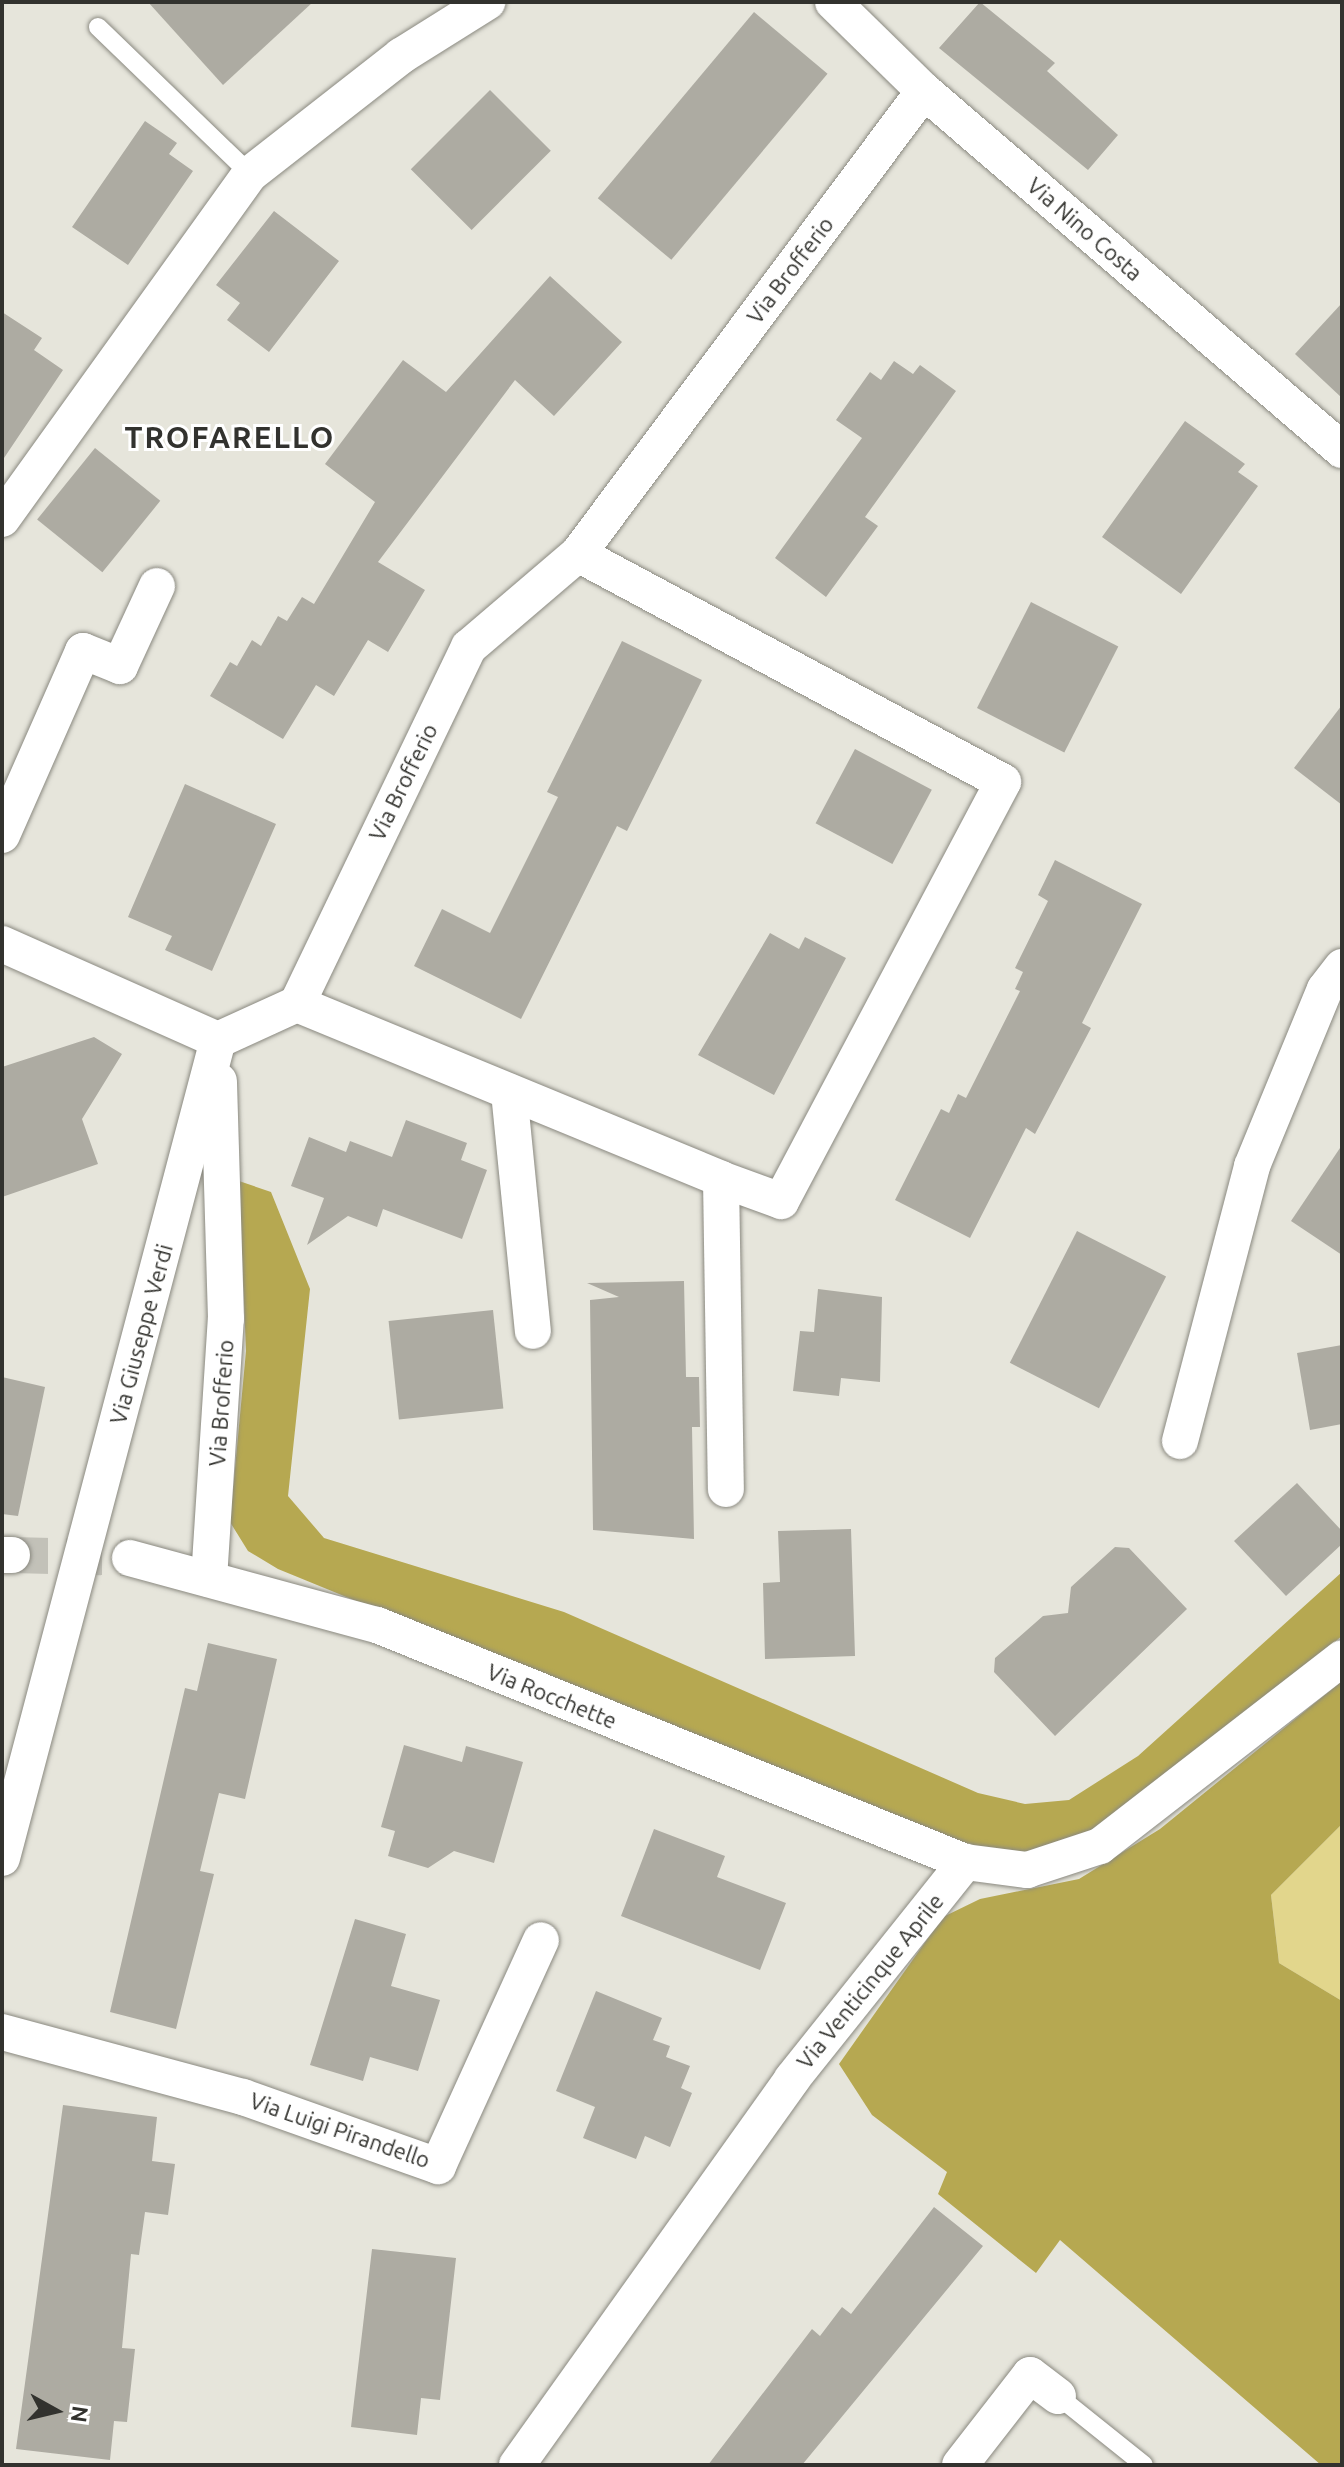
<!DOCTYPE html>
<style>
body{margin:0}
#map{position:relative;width:1344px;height:2467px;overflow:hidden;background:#e6e5db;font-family:Ubuntu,sans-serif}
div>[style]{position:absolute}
.green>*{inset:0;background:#e2d68c}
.forest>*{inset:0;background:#b6a851}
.building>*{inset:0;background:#adaba2;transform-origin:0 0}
.street-tunnel>*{height:36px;margin-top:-18px;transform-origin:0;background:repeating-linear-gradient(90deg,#c2c1b8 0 36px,transparent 0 54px)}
.roads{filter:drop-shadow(0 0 2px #8a8980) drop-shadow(0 0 2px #8a8980)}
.lane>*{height:18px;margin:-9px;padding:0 9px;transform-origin:9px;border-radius:9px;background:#fff}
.street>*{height:36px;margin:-18px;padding:0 18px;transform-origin:18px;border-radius:18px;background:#fff}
span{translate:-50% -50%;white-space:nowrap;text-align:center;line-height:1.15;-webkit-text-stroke:6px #fff;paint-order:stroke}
.street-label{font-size:22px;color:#32322e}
.district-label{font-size:30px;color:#32322e;font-weight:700;letter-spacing:2px}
.frame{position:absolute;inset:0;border:4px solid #32322e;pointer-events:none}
.north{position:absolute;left:16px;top:2371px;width:80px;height:80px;-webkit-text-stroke:6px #fff;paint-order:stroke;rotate:98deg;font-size:22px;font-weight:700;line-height:32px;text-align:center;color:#32322e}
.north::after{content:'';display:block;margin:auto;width:28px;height:36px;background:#32322e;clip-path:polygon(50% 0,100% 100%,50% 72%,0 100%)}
</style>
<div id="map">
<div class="green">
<div style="clip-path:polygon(1342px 1824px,1342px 2001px,1279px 1963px,1271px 1895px)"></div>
</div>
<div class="forest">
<div style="clip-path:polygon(239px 1181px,271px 1192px,310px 1289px,288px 1496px,324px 1538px,564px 1612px,978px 1793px,1025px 1804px,1069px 1800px,1138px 1756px,1342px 1572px,1342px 1636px,1100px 1831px,1021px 1854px,944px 1842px,278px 1569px,248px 1551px,230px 1522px,246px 1351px)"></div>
<div style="clip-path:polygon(1342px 1681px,1342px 1824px,1271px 1895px,1279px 1963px,1342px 2001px,1342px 2465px,1321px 2465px,1060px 2240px,1036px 2273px,938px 2194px,947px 2172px,872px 2115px,839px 2064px,943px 1917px,980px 1899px,1079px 1879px,1160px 1829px)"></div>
</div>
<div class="building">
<div style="clip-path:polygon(148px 2px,313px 2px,223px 85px)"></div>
<div style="clip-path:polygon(980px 2px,1055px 63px,1047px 71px,1118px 135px,1088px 170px,939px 48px)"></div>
<div style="left:754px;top:12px;width:96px;height:243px;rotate:40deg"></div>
<div style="left:490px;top:90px;width:86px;height:112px;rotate:45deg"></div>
<div style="clip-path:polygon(145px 121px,177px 143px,169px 154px,193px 171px,128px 265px,72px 227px)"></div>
<div style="clip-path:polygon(274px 211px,339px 261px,269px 352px,227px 320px,240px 303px,216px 285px)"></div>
<div style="clip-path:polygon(550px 276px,622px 342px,554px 416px,515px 380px,378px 562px,425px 590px,388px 652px,368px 640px,334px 696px,316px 685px,283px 739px,210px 696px,230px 662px,237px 666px,252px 640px,261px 646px,278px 616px,287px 621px,302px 597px,314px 604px,375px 502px,325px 464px,403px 360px,446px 392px)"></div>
<div style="clip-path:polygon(1342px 303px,1342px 398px,1295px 354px)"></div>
<div style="clip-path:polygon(2px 312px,42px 338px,34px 350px,63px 370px,2px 461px)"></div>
<div style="clip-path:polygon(894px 361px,913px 374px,920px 365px,956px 391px,865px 517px,878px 526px,826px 597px,775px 558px,862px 438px,836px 420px,870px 372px,881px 380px)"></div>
<div style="clip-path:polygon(1185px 421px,1245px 464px,1238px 472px,1258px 486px,1181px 594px,1102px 537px)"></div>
<div style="left:95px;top:448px;width:84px;height:92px;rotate:39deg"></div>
<div style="left:1031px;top:602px;width:98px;height:119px;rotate:27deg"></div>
<div style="clip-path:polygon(622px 641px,702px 680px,627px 831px,617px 826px,521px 1019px,414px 966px,442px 909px,490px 933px,558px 797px,547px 792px)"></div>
<div style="clip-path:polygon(1342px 705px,1342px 805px,1294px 768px)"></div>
<div style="left:855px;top:749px;width:87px;height:84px;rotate:28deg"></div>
<div style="clip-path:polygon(185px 784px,276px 824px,212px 971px,165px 950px,172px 936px,128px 917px)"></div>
<div style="clip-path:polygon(1055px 860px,1142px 904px,1082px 1023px,1091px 1028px,1035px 1134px,1026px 1128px,970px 1238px,895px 1200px,941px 1109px,949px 1113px,958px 1094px,966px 1098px,1020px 991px,1015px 989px,1023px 972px,1015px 968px,1048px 901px,1038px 895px)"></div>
<div style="clip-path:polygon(770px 933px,799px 949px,805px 937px,846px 958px,774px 1095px,698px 1055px)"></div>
<div style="clip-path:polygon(94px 1037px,122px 1054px,82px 1119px,98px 1164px,2px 1197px,2px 1067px)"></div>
<div style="clip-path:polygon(406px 1120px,467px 1143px,461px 1160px,487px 1170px,462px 1239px,383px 1209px,377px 1227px,348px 1216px,307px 1245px,324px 1198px,291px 1186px,309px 1137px,346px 1152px,350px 1141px,392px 1157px)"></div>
<div style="clip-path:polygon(1342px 1145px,1342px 1255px,1291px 1221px)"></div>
<div style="left:1077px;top:1231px;width:100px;height:148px;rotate:27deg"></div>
<div style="clip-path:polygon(684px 1281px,686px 1377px,699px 1377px,700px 1427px,692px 1427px,694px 1539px,593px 1530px,590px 1300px,619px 1297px,587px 1283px)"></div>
<div style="clip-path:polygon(818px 1289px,882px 1297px,880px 1382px,841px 1378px,839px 1396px,793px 1391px,800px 1331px,814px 1332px)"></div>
<div style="left:493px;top:1310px;width:99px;height:105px;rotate:84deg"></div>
<div style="clip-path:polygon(1342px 1345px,1342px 1424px,1310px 1430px,1297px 1353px)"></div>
<div style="clip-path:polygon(2px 1377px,45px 1387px,18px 1516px,2px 1514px)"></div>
<div style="clip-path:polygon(1297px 1483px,1342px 1531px,1342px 1544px,1286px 1596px,1234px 1541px)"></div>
<div style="clip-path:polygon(851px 1529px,855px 1656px,765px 1659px,763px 1583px,780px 1582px,778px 1531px)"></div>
<div style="clip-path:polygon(1115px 1547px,1129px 1548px,1187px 1609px,1055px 1736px,994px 1672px,995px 1658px,1043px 1616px,1068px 1613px,1071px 1587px)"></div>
<div style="clip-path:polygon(208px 1643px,277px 1659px,245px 1799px,219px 1793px,200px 1871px,214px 1874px,176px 2029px,110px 2012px,185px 1688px,197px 1691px)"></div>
<div style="clip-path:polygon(404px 1745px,462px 1762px,466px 1746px,523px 1762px,494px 1863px,454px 1851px,428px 1868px,388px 1856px,395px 1831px,381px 1827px)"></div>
<div style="clip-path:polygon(654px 1829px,725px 1856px,717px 1877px,786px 1903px,760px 1970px,621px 1916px)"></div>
<div style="clip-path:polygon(355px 1919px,406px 1934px,391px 1986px,440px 2000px,418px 2071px,370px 2057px,363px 2081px,310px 2065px)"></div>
<div style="clip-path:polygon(596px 1991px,662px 2018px,653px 2040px,670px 2046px,666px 2057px,690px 2066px,681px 2088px,692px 2093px,670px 2147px,645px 2136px,636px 2159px,583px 2138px,595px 2107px,556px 2091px)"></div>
<div style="clip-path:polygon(63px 2105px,157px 2117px,152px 2161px,175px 2164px,168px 2215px,145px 2212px,139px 2255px,131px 2254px,122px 2348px,135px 2349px,127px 2422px,114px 2421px,110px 2460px,16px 2449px)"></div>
<div style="clip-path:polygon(934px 2207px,983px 2246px,802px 2465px,708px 2465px,812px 2329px,820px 2336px,842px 2307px,851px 2314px)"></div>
<div style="clip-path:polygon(372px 2249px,456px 2258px,440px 2400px,421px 2398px,417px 2435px,351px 2427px)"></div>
</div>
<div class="street-tunnel">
<div style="left:12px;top:1555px;width:118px;rotate:1.5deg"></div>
</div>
<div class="roads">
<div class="lane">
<div style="left:98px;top:27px;width:211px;rotate:44deg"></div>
<div style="left:1058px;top:2396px;width:110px;rotate:38.7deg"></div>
</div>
<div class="street">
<div style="left:833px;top:2px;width:127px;rotate:44.4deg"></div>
<div style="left:924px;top:91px;width:551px;rotate:40.66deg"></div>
<div style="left:2px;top:519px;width:425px;rotate:-54.3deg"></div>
<div style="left:250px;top:174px;width:192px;rotate:-38deg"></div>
<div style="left:401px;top:56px;width:102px;rotate:-32.1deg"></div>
<div style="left:578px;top:554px;width:482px;rotate:28.2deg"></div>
<div style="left:1003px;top:782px;width:474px;rotate:117.9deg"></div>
<div style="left:781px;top:1201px;width:64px;rotate:-159.9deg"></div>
<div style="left:2px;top:835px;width:201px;rotate:-66.2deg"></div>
<div style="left:83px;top:651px;width:40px;rotate:22deg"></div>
<div style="left:120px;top:666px;width:88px;rotate:-65.2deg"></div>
<div style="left:2px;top:944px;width:236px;rotate:24deg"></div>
<div style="left:297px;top:1004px;width:459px;rotate:22.4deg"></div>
<div style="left:721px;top:1179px;width:310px;rotate:89.1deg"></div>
<div style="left:218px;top:1040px;width:87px;rotate:-24.5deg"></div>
<div style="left:297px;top:1004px;width:396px;rotate:-64.3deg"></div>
<div style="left:469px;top:647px;width:143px;rotate:-40.5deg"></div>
<div style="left:578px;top:554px;width:578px;rotate:-53.23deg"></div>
<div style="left:509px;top:1092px;width:240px;rotate:84.3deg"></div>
<div style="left:1180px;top:1441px;width:284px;rotate:-75.3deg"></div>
<div style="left:1252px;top:1166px;width:191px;rotate:-67.6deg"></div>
<div style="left:1325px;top:989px;width:28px;rotate:-52deg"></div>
<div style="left:2px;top:1555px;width:10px"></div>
<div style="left:130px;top:1558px;width:256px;rotate:15.2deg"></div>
<div style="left:377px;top:1625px;width:634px;rotate:21.95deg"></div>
<div style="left:209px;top:1579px;width:261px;rotate:-86.3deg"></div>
<div style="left:226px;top:1319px;width:238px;rotate:-91.7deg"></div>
<div style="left:2px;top:1858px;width:846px;rotate:-75.21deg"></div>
<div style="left:2px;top:2032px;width:250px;rotate:15.1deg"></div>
<div style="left:243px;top:2097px;width:207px;rotate:19.5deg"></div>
<div style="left:438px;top:2166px;width:248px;rotate:-65.5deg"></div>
<div style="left:517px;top:2465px;width:474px;rotate:-54.5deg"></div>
<div style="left:792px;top:2079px;width:278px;rotate:-51.4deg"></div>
<div style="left:965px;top:1862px;width:63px;rotate:7.4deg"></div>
<div style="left:1027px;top:1870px;width:77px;rotate:-18.2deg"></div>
<div style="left:1100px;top:1846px;width:306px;rotate:-37.8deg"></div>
<div style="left:960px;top:2465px;width:114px;rotate:-52.1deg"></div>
<div style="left:1030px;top:2375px;width:35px;rotate:37deg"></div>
</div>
</div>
<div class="street-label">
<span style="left:1085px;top:229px;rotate:41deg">Via Nino Costa</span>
<span style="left:790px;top:270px;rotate:-53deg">Via Brofferio</span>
<span style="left:403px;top:782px;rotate:-64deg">Via Brofferio</span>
<span style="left:141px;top:1334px;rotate:-75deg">Via Giuseppe Verdi</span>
<span style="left:221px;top:1403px;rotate:-86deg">Via Brofferio</span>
<span style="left:552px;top:1696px;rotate:22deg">Via Rocchette</span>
<span style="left:870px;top:1981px;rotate:-51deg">Via Venticinque Aprile</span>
<span style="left:340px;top:2130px;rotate:19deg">Via Luigi Pirandello</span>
</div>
<div class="district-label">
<span style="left:230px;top:437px">TROFARELLO</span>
</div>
<div class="frame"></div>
<div class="north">N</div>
</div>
